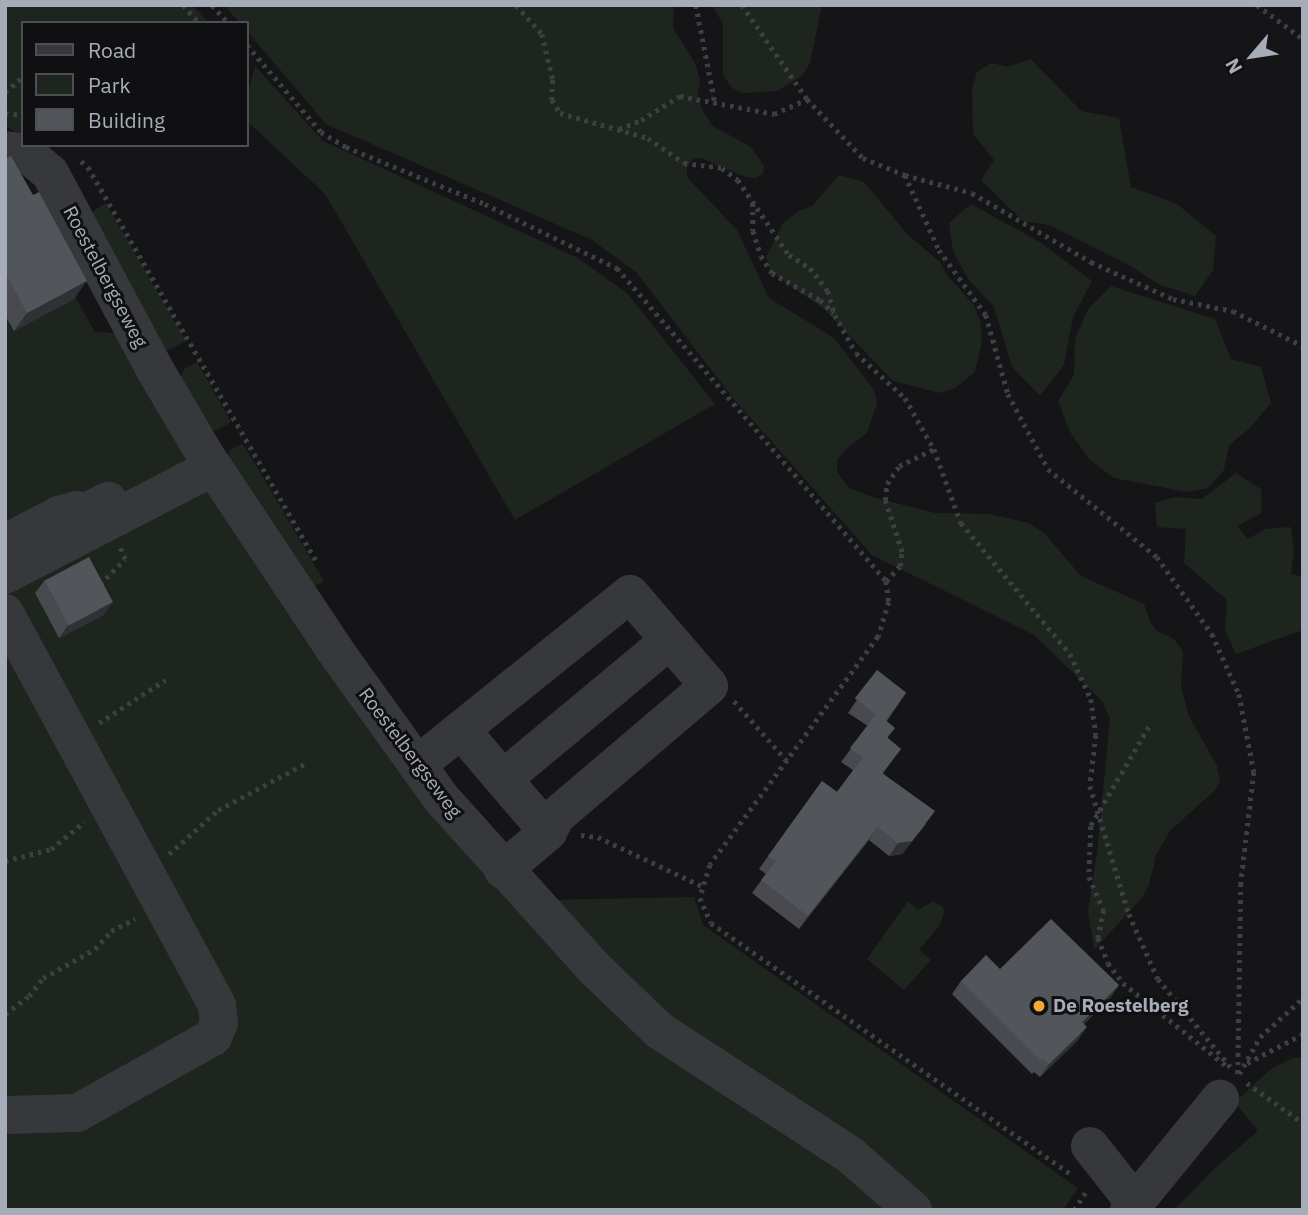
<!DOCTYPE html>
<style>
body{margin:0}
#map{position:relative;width:1308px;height:1215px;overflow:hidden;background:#151517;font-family:"IBM Plex Sans",sans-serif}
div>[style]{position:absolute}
.green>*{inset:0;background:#1d251e}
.path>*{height:4.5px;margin-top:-2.25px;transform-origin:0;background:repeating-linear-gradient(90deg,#3c3f43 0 3.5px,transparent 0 8.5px)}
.minor>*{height:38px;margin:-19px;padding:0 19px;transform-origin:19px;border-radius:19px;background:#36383c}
.wall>*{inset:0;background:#484a4f}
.shaded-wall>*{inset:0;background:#2f3134}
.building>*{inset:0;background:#52555a;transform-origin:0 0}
.dots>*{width:19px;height:19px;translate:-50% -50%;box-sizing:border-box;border:4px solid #101012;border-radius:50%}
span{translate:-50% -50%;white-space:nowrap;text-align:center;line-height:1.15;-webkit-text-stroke:6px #101012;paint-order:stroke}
.street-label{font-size:19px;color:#a7adb8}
.poi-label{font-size:19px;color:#a7adb8;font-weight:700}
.left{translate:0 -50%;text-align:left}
.frame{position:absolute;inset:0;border:7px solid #a7adb8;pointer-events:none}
.legend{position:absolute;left:21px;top:21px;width:228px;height:126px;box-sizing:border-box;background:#101012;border:2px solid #4c4f54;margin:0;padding:9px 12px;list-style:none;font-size:21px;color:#a7adb8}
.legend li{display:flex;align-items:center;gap:14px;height:35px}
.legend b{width:35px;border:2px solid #4c4f54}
.north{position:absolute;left:1217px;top:21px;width:70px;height:70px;-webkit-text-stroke:5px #101012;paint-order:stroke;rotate:241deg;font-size:19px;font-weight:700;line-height:28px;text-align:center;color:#a7adb8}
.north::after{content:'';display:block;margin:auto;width:24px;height:32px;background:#a7adb8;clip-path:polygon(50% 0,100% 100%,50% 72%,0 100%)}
</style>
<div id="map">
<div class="green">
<div style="clip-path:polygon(5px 5px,192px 5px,209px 23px,23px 23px,23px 136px,5px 126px)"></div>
<div style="clip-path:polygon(224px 5px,674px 5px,673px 28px,695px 63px,700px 79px,697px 98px,704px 113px,713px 126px,751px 147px,764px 166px,763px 174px,756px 178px,746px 177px,701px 158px,693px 159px,687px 168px,687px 177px,737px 230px,769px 298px,834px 338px,874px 390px,877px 403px,867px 433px,846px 449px,837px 460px,837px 472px,849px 488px,872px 497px,935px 513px,989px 514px,1029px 523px,1044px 533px,1081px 576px,1144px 604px,1151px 624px,1157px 631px,1174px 639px,1183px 651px,1181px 687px,1189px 716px,1217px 766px,1220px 781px,1215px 790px,1170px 831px,1156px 855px,1149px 885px,1141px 899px,1094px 950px,1088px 911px,1097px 853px,1110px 718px,1102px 701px,1034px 635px,872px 555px,732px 397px,637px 273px,592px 240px,326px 124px,247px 31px,247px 23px,240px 23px)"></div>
<div style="clip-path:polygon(712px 5px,822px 5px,810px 63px,802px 76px,777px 91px,743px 93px,732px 88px,723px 75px,723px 24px)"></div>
<div style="clip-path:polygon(1031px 59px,1081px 111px,1119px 118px,1131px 187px,1177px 204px,1216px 236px,1213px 270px,1195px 296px,1160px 285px,1127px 264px,1049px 225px,1023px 221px,981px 180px,994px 160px,973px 134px,972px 90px,977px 72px,991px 63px,1008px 67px)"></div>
<div style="clip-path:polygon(255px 66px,323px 141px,578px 258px,628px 294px,715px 404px,515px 520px,325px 194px,247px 121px,247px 97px)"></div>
<div style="clip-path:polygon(5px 170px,95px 332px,113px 333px,126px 341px,504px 891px,901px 1210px,5px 1210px)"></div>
<div style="clip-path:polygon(839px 175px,864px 182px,909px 236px,940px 262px,947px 275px,974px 305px,981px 323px,982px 341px,975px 372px,955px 388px,940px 393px,893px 381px,824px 309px,771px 272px,766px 257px,783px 223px,799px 211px,812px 206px)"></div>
<div style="clip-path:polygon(106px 203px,186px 341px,169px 350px,156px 349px,89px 226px,93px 211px)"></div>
<div style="clip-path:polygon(971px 204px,1040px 242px,1092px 281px,1073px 317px,1064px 365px,1040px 396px,1012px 367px,994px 307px,969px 280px,953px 251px,949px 223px)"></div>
<div style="clip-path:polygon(1111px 286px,1215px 319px,1231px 359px,1261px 367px,1271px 403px,1249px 429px,1229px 445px,1224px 470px,1208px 488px,1187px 492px,1114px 478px,1089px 459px,1070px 432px,1058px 401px,1074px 375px,1075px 339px,1088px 309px)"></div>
<div style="clip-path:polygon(197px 362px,231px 422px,218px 430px,201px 431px,176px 386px,185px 368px)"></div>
<div style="clip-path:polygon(242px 444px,253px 460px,324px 581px,315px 586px,300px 579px,224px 466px,230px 450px)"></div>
<div style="clip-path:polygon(1236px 473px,1261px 489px,1262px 513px,1237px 526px,1248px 539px,1265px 529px,1291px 527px,1294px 550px,1291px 574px,1303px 577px,1303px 630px,1236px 654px,1225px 630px,1227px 600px,1184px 563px,1186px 529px,1157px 527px,1155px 503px,1175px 497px,1202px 499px)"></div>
<div style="clip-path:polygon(694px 897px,703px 925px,1078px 1188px,1063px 1210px,935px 1210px,841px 1132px,673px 1026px,542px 900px)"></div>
<div style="clip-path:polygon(908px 901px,918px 910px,933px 901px,943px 907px,944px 914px,939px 926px,919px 950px,931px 960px,904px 990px,867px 959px)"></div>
<div style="clip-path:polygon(1292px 1058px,1303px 1058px,1303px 1210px,1174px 1210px,1216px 1167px,1258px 1131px,1235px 1102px,1271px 1069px)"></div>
</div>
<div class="path">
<div style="left:183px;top:5px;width:24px;rotate:48deg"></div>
<div style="left:212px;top:5px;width:24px;rotate:48deg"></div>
<div style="left:516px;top:5px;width:39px;rotate:48deg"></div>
<div style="left:542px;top:34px;width:47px;rotate:76.6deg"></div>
<div style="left:553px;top:80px;width:20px;rotate:93deg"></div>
<div style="left:552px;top:100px;width:15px;rotate:58deg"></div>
<div style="left:560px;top:113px;width:91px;rotate:15.9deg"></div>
<div style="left:648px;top:138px;width:44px;rotate:34.8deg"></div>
<div style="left:684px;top:163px;width:38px;rotate:7deg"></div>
<div style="left:722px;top:168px;width:20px;rotate:37deg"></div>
<div style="left:738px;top:180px;width:91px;rotate:55.8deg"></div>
<div style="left:789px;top:255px;width:25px;rotate:32deg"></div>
<div style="left:810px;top:268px;width:29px;rotate:52deg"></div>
<div style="left:828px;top:291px;width:25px;rotate:74deg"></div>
<div style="left:835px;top:315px;width:43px;rotate:61.1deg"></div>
<div style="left:856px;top:353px;width:67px;rotate:42.6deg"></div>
<div style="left:905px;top:398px;width:59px;rotate:60.4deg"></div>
<div style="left:934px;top:449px;width:79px;rotate:70deg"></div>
<div style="left:961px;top:523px;width:170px;rotate:50.2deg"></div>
<div style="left:1070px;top:654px;width:50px;rotate:65deg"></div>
<div style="left:1091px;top:699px;width:36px;rotate:82deg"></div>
<div style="left:1096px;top:735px;width:51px;rotate:96.7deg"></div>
<div style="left:1090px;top:786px;width:134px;rotate:73.1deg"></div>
<div style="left:1129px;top:914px;width:71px;rotate:66deg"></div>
<div style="left:1158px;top:979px;width:118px;rotate:50.5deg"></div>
<div style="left:696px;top:5px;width:100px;rotate:79deg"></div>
<div style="left:742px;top:5px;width:114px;rotate:55.3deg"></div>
<div style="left:807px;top:99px;width:81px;rotate:46.5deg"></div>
<div style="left:863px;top:158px;width:45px;rotate:22deg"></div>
<div style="left:905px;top:175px;width:69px;rotate:15deg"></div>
<div style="left:972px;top:193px;width:138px;rotate:30.1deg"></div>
<div style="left:1091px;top:262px;width:90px;rotate:24.3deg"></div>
<div style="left:1173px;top:299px;width:61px;rotate:11.3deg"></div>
<div style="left:1233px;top:311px;width:78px;rotate:26.6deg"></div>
<div style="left:1257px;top:5px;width:57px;rotate:36.5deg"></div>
<div style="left:247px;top:45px;width:114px;rotate:49.6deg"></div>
<div style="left:321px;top:132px;width:29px;rotate:31deg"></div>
<div style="left:346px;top:147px;width:150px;rotate:22.3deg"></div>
<div style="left:485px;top:204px;width:147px;rotate:25.9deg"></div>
<div style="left:617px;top:268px;width:413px;rotate:49.3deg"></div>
<div style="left:886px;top:581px;width:21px;rotate:82deg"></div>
<div style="left:889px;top:602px;width:37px;rotate:107deg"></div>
<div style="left:878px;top:637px;width:283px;rotate:126.4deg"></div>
<div style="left:710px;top:865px;width:34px;rotate:107deg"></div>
<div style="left:700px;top:898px;width:27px;rotate:66deg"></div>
<div style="left:711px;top:923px;width:437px;rotate:34.9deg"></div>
<div style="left:5px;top:92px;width:23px;rotate:-40deg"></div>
<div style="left:5px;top:113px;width:18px;rotate:6deg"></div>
<div style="left:619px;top:129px;width:24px;rotate:-22deg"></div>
<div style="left:641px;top:120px;width:46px;rotate:-31.6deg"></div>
<div style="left:680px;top:96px;width:96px;rotate:10.8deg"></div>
<div style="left:774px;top:114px;width:36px;rotate:-24deg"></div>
<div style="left:81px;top:161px;width:9px;rotate:41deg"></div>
<div style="left:88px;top:167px;width:454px;rotate:59.9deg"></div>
<div style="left:905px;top:175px;width:82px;rotate:65.6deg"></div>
<div style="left:939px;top:250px;width:80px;rotate:54.1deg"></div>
<div style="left:986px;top:315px;width:82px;rotate:74.4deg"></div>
<div style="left:1008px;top:394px;width:85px;rotate:61.9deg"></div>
<div style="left:1048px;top:469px;width:140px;rotate:38.9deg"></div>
<div style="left:1157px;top:557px;width:95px;rotate:54.5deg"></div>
<div style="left:1212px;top:634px;width:66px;rotate:65.8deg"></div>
<div style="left:1239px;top:694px;width:79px;rotate:79.1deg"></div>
<div style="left:1254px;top:772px;width:112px;rotate:96.7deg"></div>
<div style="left:1241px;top:883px;width:192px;rotate:90.9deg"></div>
<div style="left:753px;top:203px;width:28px;rotate:90deg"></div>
<div style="left:753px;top:231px;width:26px;rotate:72deg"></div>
<div style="left:761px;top:256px;width:20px;rotate:57deg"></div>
<div style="left:772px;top:273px;width:55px;rotate:29.4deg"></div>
<div style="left:820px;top:300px;width:19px;rotate:43deg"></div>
<div style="left:886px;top:581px;width:21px;rotate:-47deg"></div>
<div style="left:900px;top:566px;width:14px;rotate:-82deg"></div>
<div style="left:902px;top:552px;width:55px;rotate:-108.1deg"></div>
<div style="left:885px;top:500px;width:16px;rotate:-83deg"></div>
<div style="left:887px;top:484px;width:22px;rotate:-56deg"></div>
<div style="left:899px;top:466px;width:39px;rotate:-26deg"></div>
<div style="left:100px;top:584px;width:35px;rotate:-45deg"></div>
<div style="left:125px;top:559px;width:12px;rotate:-114deg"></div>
<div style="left:734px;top:701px;width:80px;rotate:48.5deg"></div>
<div style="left:99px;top:723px;width:79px;rotate:-33.1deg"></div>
<div style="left:1149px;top:727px;width:115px;rotate:120.4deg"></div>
<div style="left:1091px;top:826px;width:51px;rotate:92.2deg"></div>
<div style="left:1089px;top:877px;width:36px;rotate:66deg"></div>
<div style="left:1104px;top:910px;width:29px;rotate:102deg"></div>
<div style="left:1098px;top:938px;width:27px;rotate:68deg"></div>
<div style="left:1108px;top:963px;width:25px;rotate:53deg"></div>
<div style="left:1123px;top:983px;width:136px;rotate:38.7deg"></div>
<div style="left:581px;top:835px;width:17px;rotate:7deg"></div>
<div style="left:598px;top:837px;width:115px;rotate:25.2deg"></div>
<div style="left:169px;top:854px;width:66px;rotate:-41.9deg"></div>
<div style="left:218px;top:810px;width:100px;rotate:-28.1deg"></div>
<div style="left:5px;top:861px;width:48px;rotate:-14.6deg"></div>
<div style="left:51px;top:849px;width:43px;rotate:-39.3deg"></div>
<div style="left:5px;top:1014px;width:30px;rotate:-37deg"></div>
<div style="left:29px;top:996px;width:23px;rotate:-52deg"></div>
<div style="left:43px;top:978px;width:60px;rotate:-29.1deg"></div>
<div style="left:95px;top:949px;width:24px;rotate:-48deg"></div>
<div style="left:111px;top:931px;width:27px;rotate:-27deg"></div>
<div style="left:1247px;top:1063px;width:63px;rotate:-27.4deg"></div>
<div style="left:1239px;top:1074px;width:43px;rotate:-60.4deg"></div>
<div style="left:1260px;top:1037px;width:58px;rotate:-42.2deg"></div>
<div style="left:1247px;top:1083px;width:69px;rotate:35.5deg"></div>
<div style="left:1074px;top:1210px;width:24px;rotate:-57deg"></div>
</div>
<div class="minor">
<div style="left:5px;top:150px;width:21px;rotate:8deg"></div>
<div style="left:26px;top:153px;width:31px;rotate:40deg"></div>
<div style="left:50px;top:173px;width:221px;rotate:61.9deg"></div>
<div style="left:154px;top:368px;width:99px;rotate:59.5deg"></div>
<div style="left:204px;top:453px;width:235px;rotate:56.4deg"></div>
<div style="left:334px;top:649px;width:183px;rotate:54.3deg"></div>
<div style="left:441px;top:798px;width:229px;rotate:48deg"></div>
<div style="left:594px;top:968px;width:91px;rotate:43.7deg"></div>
<div style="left:660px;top:1031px;width:227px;rotate:33.1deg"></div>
<div style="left:850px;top:1155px;width:84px;rotate:41.1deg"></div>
<div style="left:5px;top:543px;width:61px;rotate:-27.4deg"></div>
<div style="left:59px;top:515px;width:18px;rotate:-16deg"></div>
<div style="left:76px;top:510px;width:10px;rotate:11deg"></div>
<div style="left:86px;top:512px;width:25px;rotate:-27deg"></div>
<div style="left:5px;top:575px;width:234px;rotate:-27.4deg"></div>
<div style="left:5px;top:613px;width:446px;rotate:61.6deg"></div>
<div style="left:217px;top:1005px;width:18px;rotate:84deg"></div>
<div style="left:219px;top:1023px;width:15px;rotate:113deg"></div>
<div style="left:213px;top:1037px;width:156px;rotate:150.8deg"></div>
<div style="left:77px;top:1113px;width:72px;rotate:178.4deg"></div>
<div style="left:461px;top:730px;width:134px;rotate:49.5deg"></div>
<div style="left:417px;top:765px;width:273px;rotate:-38.8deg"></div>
<div style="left:630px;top:594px;width:121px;rotate:49.3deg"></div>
<div style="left:709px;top:686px;width:201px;rotate:139.6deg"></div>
<div style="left:556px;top:816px;width:18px;rotate:117deg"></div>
<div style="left:548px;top:832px;width:59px;rotate:139.8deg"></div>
<div style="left:503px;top:779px;width:217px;rotate:-39.8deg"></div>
<div style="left:1090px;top:1146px;width:71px;rotate:51.8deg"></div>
<div style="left:1129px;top:1210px;width:144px;rotate:-50.7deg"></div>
</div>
<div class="wall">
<div style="clip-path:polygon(5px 159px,74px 299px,14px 331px,5px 315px)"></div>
<div style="clip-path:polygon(45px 580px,104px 615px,59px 638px,35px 593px)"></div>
<div style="clip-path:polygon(877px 670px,906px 693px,887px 721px,888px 738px,901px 749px,883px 773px,926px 824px,902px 854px,889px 856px,869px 840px,799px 929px,752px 893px,766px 874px,759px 869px,822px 781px,837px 792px,853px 770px,841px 762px,868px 726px,848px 713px)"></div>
<div style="clip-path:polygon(1000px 969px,1119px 985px,1110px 998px,1084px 1024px,1078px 1040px,1040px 1077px,1034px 1072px,1032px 1074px,952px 994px,961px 981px)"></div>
</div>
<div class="shaded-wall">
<div style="clip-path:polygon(87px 281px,74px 299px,14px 331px,27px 313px)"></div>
<div style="clip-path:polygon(113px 602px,104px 615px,59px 638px,68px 625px)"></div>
<div style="clip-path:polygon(935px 811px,902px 854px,889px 856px,898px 843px)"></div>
<div style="clip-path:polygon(878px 827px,869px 840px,799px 929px,808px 916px)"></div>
<div style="clip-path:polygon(1119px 985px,1110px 998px,1072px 1035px,1082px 1022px)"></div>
<div style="clip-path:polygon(1087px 1027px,1078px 1040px,1040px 1077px,1049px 1064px)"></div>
</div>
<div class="building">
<div style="clip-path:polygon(11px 156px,33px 195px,39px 192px,87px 281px,27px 313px,5px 272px,5px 159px)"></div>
<div style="left:89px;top:557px;width:51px;height:50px;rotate:62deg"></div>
<div style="left:877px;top:670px;width:37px;height:36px;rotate:38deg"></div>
<div style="clip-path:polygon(877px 713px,895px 728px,887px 738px,901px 749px,882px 773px,935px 811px,912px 841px,898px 843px,878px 827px,808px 916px,761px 880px,776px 861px,768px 856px,822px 781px,837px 792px,863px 758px,850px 748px)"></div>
<div style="clip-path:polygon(1051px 919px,1119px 985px,1082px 1022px,1087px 1027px,1049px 1064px,1043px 1059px,1041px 1061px,961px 981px,986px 955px,1000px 969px)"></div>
</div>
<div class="dots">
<div style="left:1039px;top:1006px;background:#f4aa31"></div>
</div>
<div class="street-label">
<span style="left:105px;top:277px;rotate:62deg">Roestelbergseweg</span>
<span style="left:410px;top:753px;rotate:53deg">Roestelbergseweg</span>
</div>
<div class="poi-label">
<span class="left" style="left:1053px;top:1006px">De Roestelberg</span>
</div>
<div class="frame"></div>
<ul class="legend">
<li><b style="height:9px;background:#36383c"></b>Road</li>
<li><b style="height:19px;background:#1d251e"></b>Park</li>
<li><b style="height:19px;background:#52555a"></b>Building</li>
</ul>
<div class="north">N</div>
</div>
